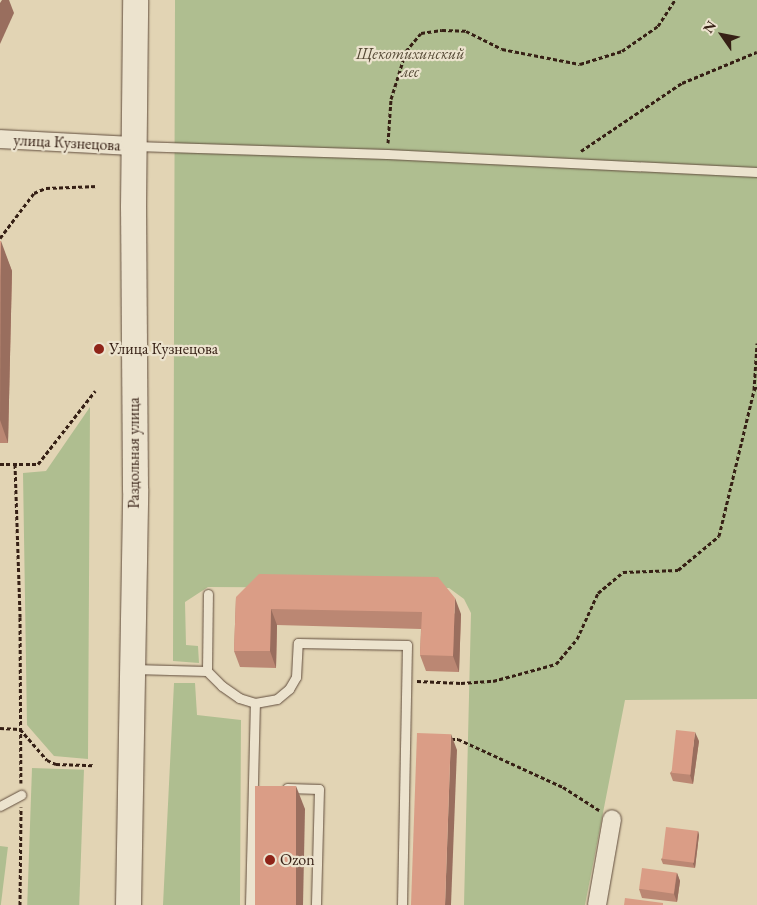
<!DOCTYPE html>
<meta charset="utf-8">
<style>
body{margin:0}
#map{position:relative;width:757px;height:905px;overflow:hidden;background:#e2d4b4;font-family:"EB Garamond",serif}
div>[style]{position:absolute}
.green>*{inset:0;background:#afbe90;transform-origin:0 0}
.path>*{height:3px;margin-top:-1.5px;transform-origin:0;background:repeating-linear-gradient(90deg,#362015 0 4px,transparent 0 6.5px)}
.roads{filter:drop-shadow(0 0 1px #614d3d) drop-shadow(0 0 1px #614d3d)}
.service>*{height:9px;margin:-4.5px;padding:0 4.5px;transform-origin:4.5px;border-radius:4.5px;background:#ece3ce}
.minor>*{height:18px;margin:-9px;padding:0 9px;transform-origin:9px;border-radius:9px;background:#ece3ce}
.secondary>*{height:25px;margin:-12.5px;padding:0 12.5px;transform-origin:12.5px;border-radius:12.5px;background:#ece3ce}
.wall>*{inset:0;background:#bb8773}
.shaded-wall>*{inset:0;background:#996e5e}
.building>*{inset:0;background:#da9d86;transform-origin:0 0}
.dots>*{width:14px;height:14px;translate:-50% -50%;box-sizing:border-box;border:2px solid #ece3ce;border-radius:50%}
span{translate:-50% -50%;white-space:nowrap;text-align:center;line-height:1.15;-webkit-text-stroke:4.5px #ece3ce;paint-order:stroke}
.park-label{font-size:16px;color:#544834;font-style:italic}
.street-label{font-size:16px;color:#362015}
.poi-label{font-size:16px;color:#362015}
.left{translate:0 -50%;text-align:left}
.north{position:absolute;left:697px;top:10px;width:50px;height:50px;-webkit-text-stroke:4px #ece3ce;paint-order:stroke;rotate:303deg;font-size:14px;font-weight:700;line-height:20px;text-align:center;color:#362015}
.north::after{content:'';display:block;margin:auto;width:18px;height:22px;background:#362015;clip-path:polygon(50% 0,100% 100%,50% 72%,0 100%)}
</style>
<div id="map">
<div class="green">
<div style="clip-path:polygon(175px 0,757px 0,757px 699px,625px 700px,585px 905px,464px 905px,471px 613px,464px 599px,449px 588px,208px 587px,185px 602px,186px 645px,198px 646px,199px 663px,173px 661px)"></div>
<div style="clip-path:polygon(90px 407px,88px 759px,54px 756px,27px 725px,23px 473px,46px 471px)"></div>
<div style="clip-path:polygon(174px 683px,195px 683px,197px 715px,241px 720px,240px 905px,163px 905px)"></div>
<div style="left:32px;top:768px;width:52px;height:137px;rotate:2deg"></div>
<div style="left:0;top:846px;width:8px;height:59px;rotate:7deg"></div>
</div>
<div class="path">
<div style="left:388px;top:143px;width:44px;rotate:-86.1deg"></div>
<div style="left:391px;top:99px;width:50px;rotate:-72.6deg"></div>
<div style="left:406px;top:51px;width:23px;rotate:-50deg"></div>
<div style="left:421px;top:33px;width:21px;rotate:-8deg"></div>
<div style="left:442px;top:30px;width:24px;rotate:2deg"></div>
<div style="left:466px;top:31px;width:40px;rotate:26.6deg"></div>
<div style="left:502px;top:49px;width:79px;rotate:10.9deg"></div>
<div style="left:580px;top:64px;width:44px;rotate:-17.2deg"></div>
<div style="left:622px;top:51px;width:44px;rotate:-34.8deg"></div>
<div style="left:658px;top:26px;width:31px;rotate:-57deg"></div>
<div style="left:581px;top:151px;width:122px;rotate:-34deg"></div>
<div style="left:682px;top:83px;width:81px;rotate:-22.5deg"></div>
<div style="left:0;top:238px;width:56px;rotate:-52.9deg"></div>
<div style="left:34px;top:193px;width:13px;rotate:-23deg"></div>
<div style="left:46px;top:188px;width:52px;rotate:-2.2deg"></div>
<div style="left:754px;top:390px;width:47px;rotate:-86.3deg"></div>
<div style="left:0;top:464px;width:38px"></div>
<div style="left:38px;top:464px;width:93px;rotate:-52deg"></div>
<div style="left:15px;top:464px;width:153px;rotate:88.1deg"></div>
<div style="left:20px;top:617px;width:166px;rotate:89.7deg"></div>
<div style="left:417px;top:681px;width:44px;rotate:2.6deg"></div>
<div style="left:461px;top:683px;width:32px;rotate:-4deg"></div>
<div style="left:493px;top:681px;width:65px;rotate:-15.1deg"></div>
<div style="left:556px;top:664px;width:33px;rotate:-50deg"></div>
<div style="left:577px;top:639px;width:51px;rotate:-65.5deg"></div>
<div style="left:598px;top:593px;width:33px;rotate:-40deg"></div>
<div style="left:623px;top:572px;width:55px;rotate:-2.1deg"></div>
<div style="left:678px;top:570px;width:53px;rotate:-39.7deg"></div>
<div style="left:719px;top:536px;width:150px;rotate:-76.5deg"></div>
<div style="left:754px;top:390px;width:5px;rotate:-53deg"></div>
<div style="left:0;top:728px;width:20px;rotate:3deg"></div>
<div style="left:20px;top:729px;width:41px;rotate:48.9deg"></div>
<div style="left:47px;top:760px;width:10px;rotate:24deg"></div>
<div style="left:56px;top:764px;width:37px;rotate:2deg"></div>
<div style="left:451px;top:739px;width:7px"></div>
<div style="left:458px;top:739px;width:115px;rotate:24.6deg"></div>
<div style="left:563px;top:787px;width:43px;rotate:32.6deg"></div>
<div style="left:20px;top:905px;width:98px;rotate:-89.4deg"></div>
</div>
<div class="roads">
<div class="service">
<div style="left:135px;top:146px;width:252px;rotate:1.8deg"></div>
<div style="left:387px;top:154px;width:370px;rotate:2.8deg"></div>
<div style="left:133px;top:669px;width:74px;rotate:1.5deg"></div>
<div style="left:207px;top:671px;width:21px;rotate:45deg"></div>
<div style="left:222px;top:686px;width:21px;rotate:35deg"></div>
<div style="left:239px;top:698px;width:17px;rotate:17deg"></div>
<div style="left:255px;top:703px;width:22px;rotate:-10deg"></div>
<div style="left:277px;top:699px;width:16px;rotate:-40deg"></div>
<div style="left:289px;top:689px;width:14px;rotate:-60deg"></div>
<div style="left:296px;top:677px;width:34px;rotate:-87deg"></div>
<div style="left:298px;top:643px;width:109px;rotate:1.1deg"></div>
<div style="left:407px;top:645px;width:260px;rotate:91.1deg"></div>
<div style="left:207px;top:671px;width:77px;rotate:-89.3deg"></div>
<div style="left:287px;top:788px;width:32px;rotate:2deg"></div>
<div style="left:319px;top:789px;width:116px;rotate:91.5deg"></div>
<div style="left:0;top:806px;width:24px;rotate:-28deg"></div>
<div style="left:250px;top:905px;width:202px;rotate:-88.6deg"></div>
</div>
<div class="minor">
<div style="left:0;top:139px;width:133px;rotate:3deg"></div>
<div style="left:597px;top:905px;width:87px;rotate:-80.1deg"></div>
</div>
<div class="secondary">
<div style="left:128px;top:905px;width:416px;rotate:-89deg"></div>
<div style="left:135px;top:489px;width:282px;rotate:-90.4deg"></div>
<div style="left:133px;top:207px;width:207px;rotate:-89.4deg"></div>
</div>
</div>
<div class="wall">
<div style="clip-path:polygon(0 241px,12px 271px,8px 443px,0 443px)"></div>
<div style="clip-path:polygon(236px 597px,461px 614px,459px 672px,426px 671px,420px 655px,421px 629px,277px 625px,276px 668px,240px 667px,234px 651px)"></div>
<div style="clip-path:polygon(699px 741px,693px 784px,673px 781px,670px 773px)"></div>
<div style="clip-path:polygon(698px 831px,699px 835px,695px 868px,663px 864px,661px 859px)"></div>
<div style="clip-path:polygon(677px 873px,680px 881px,677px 902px,642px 898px,639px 889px)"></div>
</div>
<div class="shaded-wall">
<div style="clip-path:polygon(2px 0,9px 0,14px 13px,0 44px,0 3px)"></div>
<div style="clip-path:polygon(1px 241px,12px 271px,8px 443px,0 420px)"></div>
<div style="clip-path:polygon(455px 598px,461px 614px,459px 672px,453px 656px)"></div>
<div style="clip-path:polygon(271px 609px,277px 625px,276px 668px,270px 651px)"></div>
<div style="clip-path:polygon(695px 732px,699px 741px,693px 784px,690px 775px)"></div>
<div style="clip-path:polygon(451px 734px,457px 750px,451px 905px,445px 905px)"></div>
<div style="clip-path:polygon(296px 786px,305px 809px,303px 905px,294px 905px)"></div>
<div style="clip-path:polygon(698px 831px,699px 835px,695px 868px,693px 864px)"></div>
<div style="clip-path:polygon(677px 873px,680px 881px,677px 902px,674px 894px)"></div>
</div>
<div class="building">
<div style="clip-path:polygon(0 241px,1px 241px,0 278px)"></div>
<div style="clip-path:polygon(259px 574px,438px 577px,455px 598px,453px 656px,420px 655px,422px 612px,271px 609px,270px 651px,234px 651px,236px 597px)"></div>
<div style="left:676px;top:730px;width:19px;height:43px;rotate:6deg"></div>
<div style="left:417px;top:733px;width:34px;height:172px;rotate:2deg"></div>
<div style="left:255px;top:786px;width:41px;height:119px"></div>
<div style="left:666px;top:827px;width:32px;height:32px;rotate:7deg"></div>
<div style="left:642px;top:868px;width:35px;height:21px;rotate:8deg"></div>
<div style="clip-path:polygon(625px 898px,663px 903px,663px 905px,624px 905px)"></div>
</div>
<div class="dots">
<div style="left:99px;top:349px;background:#8f2418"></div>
<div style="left:270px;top:860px;background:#8f2418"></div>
</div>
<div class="park-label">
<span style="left:410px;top:63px">Щекотихинский<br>лес</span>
</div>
<div class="street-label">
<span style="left:67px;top:143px;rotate:3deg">улица Кузнецова</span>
<span style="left:134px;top:453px;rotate:-90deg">Раздольная улица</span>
</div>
<div class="poi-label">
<span class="left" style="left:109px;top:349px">Улица Кузнецова</span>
<span class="left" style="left:280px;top:860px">Ozon</span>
</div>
<div class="north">N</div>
</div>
